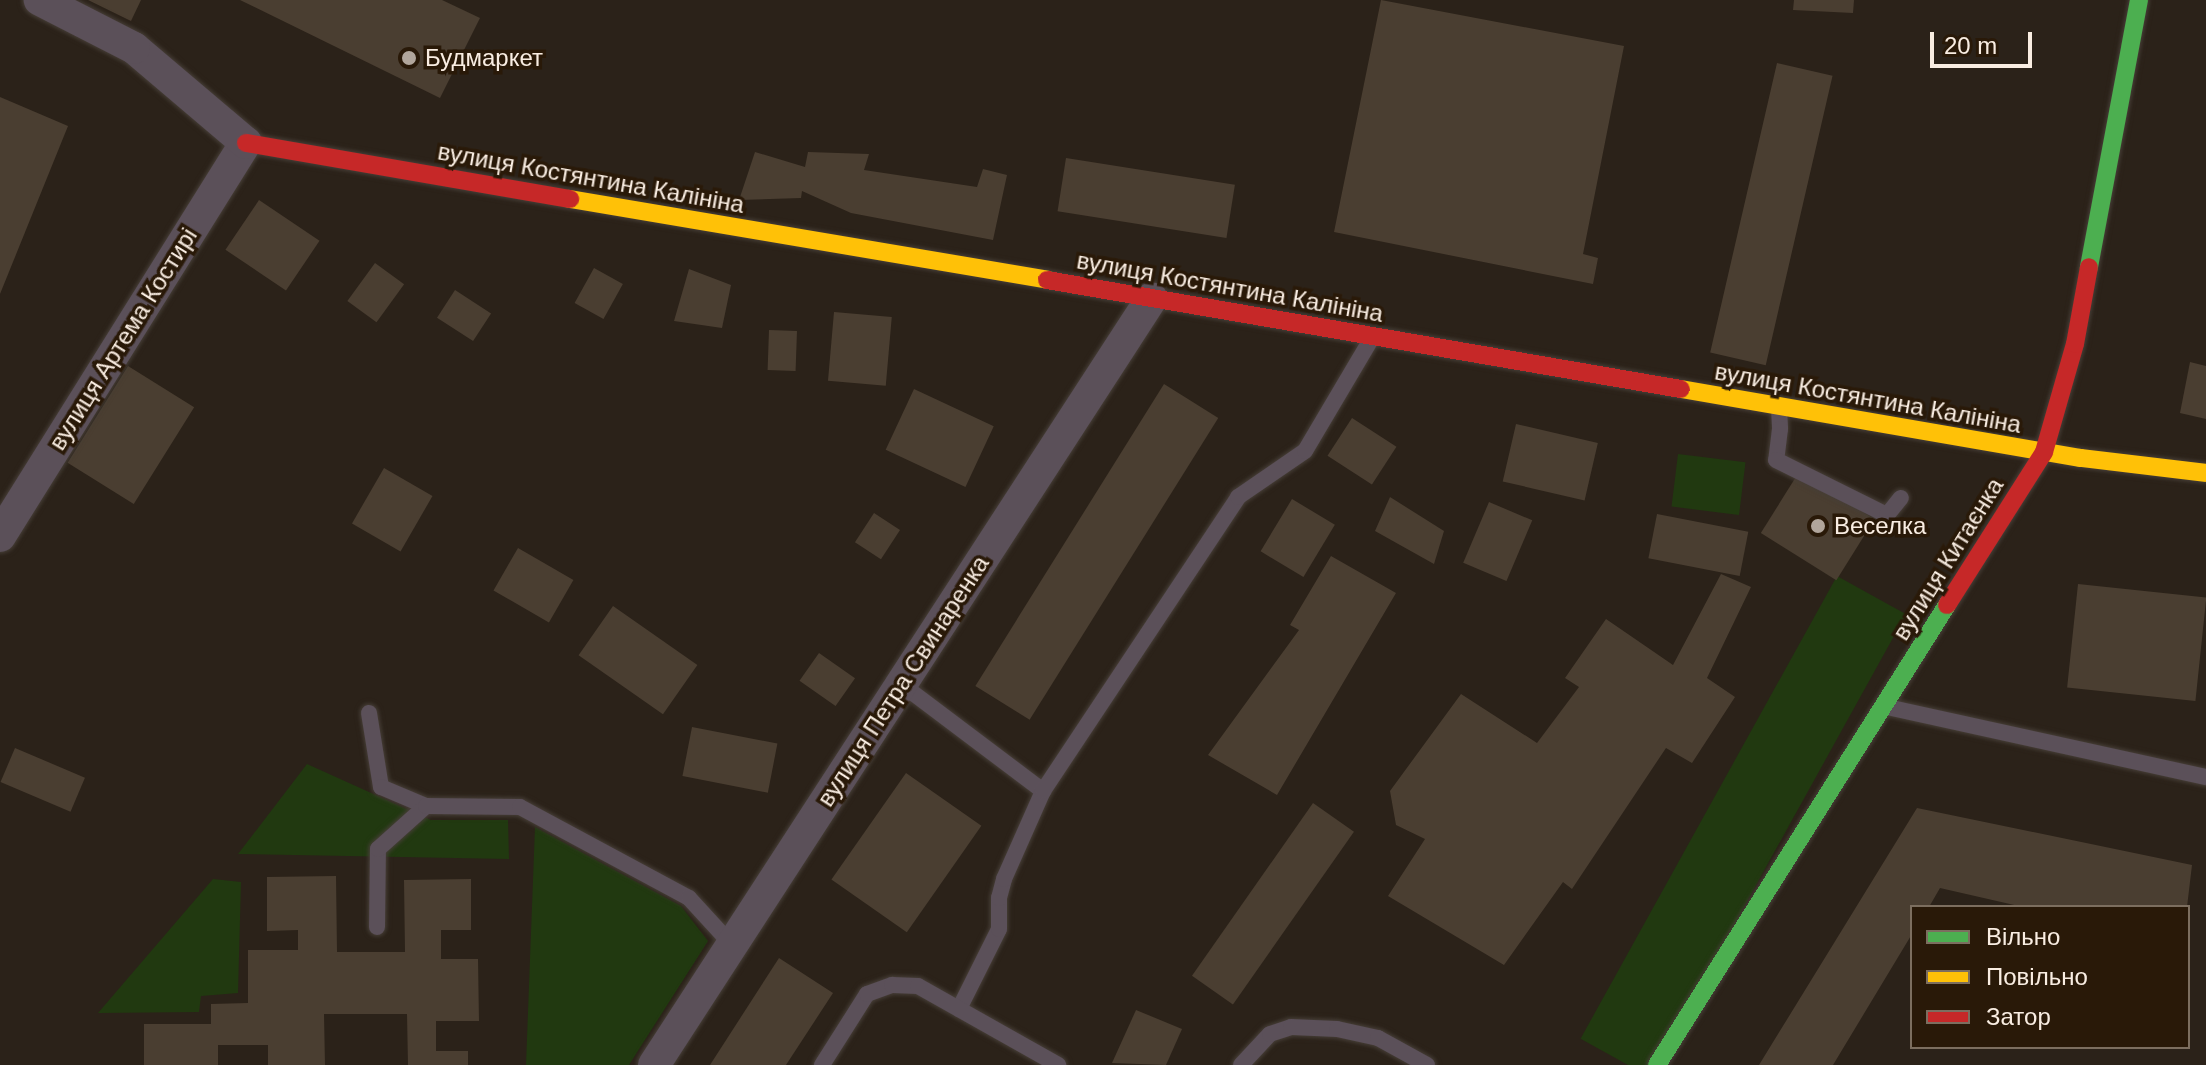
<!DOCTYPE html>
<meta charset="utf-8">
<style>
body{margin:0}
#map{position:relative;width:2206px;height:1065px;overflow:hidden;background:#2b2219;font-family:Helvetica,sans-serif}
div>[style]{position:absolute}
.green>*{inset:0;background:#213910;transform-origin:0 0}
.building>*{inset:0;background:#4a3e31;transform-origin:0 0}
.roads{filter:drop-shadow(0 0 2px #463e37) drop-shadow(0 0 2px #463e37)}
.lane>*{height:16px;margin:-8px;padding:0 8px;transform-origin:8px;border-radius:8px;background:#5b5059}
.street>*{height:32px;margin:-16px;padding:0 16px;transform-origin:16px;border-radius:16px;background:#5b5059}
.fast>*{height:18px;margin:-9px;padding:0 9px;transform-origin:9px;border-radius:9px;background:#4caf50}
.slow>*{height:18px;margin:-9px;padding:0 9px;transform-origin:9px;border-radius:9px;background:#ffc107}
.jam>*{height:18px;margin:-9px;padding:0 9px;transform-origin:9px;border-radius:9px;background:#c62828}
.dots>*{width:22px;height:22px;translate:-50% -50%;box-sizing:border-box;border:4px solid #291908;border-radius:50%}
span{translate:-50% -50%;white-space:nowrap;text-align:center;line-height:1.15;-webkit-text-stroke:7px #291908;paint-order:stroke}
.poi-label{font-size:24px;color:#f9ede2}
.left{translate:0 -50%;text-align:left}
.street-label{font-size:24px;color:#f9ede2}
.legend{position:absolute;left:1910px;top:905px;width:280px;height:144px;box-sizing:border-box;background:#291908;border:2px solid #7c6e5f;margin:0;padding:10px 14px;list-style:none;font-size:24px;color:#f9ede2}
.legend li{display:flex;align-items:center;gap:16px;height:40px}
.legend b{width:40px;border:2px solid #7c6e5f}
.scale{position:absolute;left:1930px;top:32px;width:102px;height:36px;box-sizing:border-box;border:4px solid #f9ede2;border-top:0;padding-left:10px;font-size:24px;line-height:28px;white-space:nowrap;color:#f9ede2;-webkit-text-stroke:6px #291908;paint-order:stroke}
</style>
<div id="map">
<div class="green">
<div style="left:1678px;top:454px;width:68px;height:53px;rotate:7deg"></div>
<div style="left:1837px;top:576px;width:79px;height:529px;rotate:29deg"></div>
<div style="clip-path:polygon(307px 764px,431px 820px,508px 820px,509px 859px,238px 854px)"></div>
<div style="clip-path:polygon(535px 827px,681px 906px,708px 941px,629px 1065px,526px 1065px)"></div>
<div style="clip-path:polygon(213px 879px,241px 882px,238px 993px,201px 996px,199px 1012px,98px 1013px)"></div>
</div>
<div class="building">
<div style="clip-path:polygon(88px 0,141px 0,131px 21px)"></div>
<div style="clip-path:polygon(240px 0,442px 0,480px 18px,440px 98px)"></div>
<div style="clip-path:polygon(1381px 0,1624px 46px,1583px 254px,1598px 258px,1593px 284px,1334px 232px)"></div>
<div style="clip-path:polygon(1794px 0,1854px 0,1853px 13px,1793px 10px)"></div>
<div style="left:1777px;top:63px;width:57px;height:297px;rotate:13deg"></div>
<div style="clip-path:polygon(0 97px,68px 126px,0 294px)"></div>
<div style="clip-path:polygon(755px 152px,805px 167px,808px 152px,869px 154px,864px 170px,977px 187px,983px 169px,1007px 175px,993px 240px,851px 213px,802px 191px,801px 198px,739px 200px)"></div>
<div style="left:1066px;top:158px;width:171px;height:54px;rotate:9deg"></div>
<div style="left:259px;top:200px;width:73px;height:60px;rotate:34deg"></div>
<div style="left:375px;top:263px;width:36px;height:47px;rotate:36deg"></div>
<div style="left:594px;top:268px;width:33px;height:40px;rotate:29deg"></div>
<div style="clip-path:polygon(689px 269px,731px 285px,722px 328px,674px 321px)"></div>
<div style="left:455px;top:290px;width:43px;height:33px;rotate:33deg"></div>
<div style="left:834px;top:312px;width:58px;height:69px;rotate:5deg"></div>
<div style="left:769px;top:330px;width:28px;height:40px;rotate:2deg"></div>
<div style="clip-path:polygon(2190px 362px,2206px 366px,2206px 419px,2180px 413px)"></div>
<div style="left:128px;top:366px;width:78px;height:114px;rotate:32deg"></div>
<div style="left:1164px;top:384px;width:64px;height:356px;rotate:32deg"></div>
<div style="left:914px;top:389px;width:88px;height:67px;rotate:25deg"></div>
<div style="left:1352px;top:418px;width:53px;height:45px;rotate:33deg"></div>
<div style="left:1516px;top:424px;width:84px;height:59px;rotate:13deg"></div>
<div style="left:384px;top:468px;width:56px;height:64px;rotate:30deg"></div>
<div style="left:1799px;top:472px;width:89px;height:72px;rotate:32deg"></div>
<div style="clip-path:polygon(1390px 497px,1444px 531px,1434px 564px,1375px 531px)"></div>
<div style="left:1292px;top:499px;width:50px;height:61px;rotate:31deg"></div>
<div style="left:1489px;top:502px;width:47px;height:66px;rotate:23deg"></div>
<div style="left:874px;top:513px;width:31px;height:35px;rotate:33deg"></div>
<div style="left:1657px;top:514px;width:93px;height:45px;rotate:11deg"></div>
<div style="left:518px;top:548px;width:64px;height:49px;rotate:30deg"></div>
<div style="clip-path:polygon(1331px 556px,1396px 593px,1277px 795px,1208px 755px,1299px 630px,1290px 625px)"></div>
<div style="clip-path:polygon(1721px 574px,1751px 587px,1707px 678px,1735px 697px,1692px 763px,1666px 748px,1572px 889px,1563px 882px,1504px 965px,1388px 896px,1425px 839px,1396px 825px,1390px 791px,1461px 694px,1537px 743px,1579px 687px,1565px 678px,1606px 619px,1673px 665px)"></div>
<div style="left:2078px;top:584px;width:129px;height:104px;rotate:6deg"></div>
<div style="left:613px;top:606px;width:103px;height:60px;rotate:35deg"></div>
<div style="left:819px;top:653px;width:44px;height:34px;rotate:35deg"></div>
<div style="left:692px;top:727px;width:87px;height:50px;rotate:11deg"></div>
<div style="left:15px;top:748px;width:76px;height:37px;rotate:23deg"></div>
<div style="left:906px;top:773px;width:92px;height:130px;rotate:35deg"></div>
<div style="left:1313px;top:803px;width:50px;height:211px;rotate:35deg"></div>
<div style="clip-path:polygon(1917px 808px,2192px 865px,2187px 907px,2023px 907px,1940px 888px,1929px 907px,1912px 907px,1912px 934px,1833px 1065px,1759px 1065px)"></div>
<div style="clip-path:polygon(336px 876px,337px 952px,405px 952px,404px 880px,471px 879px,471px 930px,441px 930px,441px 959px,478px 959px,479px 1021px,436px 1021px,436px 1051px,468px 1051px,468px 1065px,408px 1065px,407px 1014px,324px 1014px,325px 1065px,268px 1065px,268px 1045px,218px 1045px,218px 1065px,144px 1065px,144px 1024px,211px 1024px,211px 1004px,248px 1003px,248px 950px,298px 950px,298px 930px,267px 931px,267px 877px)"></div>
<div style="clip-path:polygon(779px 958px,833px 993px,786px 1065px,710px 1065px)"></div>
<div style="clip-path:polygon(1136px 1010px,1182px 1029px,1166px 1065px,1112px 1063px)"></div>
</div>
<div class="roads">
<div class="lane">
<div style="left:1779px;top:408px;width:21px;rotate:87deg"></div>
<div style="left:1780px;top:429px;width:31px;rotate:97deg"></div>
<div style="left:1776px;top:460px;width:124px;rotate:26.4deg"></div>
<div style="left:1887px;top:515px;width:22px;rotate:-51deg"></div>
<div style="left:901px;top:684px;width:178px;rotate:37deg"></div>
<div style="left:1887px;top:707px;width:327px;rotate:12.4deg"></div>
<div style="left:369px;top:713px;width:75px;rotate:80.8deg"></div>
<div style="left:381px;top:787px;width:49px;rotate:22.9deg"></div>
<div style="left:377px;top:927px;width:78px;rotate:-89.3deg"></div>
<div style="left:378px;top:849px;width:64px;rotate:-41.9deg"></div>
<div style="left:426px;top:806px;width:94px;rotate:0.6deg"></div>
<div style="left:520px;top:807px;width:192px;rotate:28.3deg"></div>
<div style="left:689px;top:898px;width:64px;rotate:47.5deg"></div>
<div style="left:959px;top:1009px;width:89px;rotate:-63.4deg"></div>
<div style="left:999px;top:929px;width:31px;rotate:-90deg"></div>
<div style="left:999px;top:898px;width:20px;rotate:-75deg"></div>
<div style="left:1004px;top:879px;width:96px;rotate:-66.1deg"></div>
<div style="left:1043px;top:791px;width:353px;rotate:-56.4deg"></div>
<div style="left:1238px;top:497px;width:81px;rotate:-34.5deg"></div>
<div style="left:1305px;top:451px;width:128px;rotate:-59.4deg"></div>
<div style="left:822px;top:1065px;width:84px;rotate:-57.6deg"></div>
<div style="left:867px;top:994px;width:27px;rotate:-20deg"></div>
<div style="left:892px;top:985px;width:26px;rotate:2deg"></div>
<div style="left:918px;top:986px;width:161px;rotate:29.4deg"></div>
<div style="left:1241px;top:1065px;width:42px;rotate:-46.9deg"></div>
<div style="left:1270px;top:1034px;width:22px;rotate:-18deg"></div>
<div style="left:1291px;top:1027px;width:46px;rotate:2.5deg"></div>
<div style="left:1337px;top:1029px;width:42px;rotate:12.4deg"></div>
<div style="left:1378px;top:1038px;width:56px;rotate:28.9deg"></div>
</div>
<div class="street">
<div style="left:0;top:536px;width:464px;rotate:-58deg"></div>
<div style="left:246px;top:143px;width:147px;rotate:-139.7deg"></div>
<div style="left:134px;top:48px;width:106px;rotate:-152.9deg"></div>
<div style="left:654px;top:1065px;width:914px;rotate:-57.01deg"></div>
</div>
<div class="fast">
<div style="left:2089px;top:267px;width:272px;rotate:-79.4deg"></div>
<div style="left:1657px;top:1065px;width:544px;rotate:-57.77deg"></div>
</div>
<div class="slow">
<div style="left:570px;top:199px;width:484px;rotate:9.6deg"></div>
<div style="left:1681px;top:389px;width:406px;rotate:9.8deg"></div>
<div style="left:2081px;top:458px;width:126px;rotate:6.8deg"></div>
</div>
<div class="jam">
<div style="left:246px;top:143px;width:329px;rotate:9.8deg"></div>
<div style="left:1047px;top:280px;width:643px;rotate:9.76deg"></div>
<div style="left:1947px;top:605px;width:181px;rotate:-57.6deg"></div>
<div style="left:2044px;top:452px;width:112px;rotate:-74deg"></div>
<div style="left:2075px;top:344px;width:78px;rotate:-79.7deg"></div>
</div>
</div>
<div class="dots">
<div style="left:409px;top:58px;background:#b1a69c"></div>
<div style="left:1818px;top:526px;background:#b1a69c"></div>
</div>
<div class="poi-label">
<span class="left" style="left:425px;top:58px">Будмаркет</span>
<span class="left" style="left:1834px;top:526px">Веселка</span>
</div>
<div class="street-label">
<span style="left:591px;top:178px;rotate:10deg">вулиця Костянтина Калініна</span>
<span style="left:1230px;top:287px;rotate:10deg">вулиця Костянтина Калініна</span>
<span style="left:123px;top:339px;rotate:-58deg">вулиця Артема Костирі</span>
<span style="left:1868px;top:398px;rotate:10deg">вулиця Костянтина Калініна</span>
<span style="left:1948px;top:559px;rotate:-58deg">вулиця Китаєнка</span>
<span style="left:903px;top:681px;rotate:-57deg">вулиця Петра Свинаренка</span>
</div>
<ul class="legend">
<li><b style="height:10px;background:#4caf50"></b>Вільно</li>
<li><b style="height:10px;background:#ffc107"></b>Повільно</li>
<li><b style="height:10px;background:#c62828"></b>Затор</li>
</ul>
<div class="scale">20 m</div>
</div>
